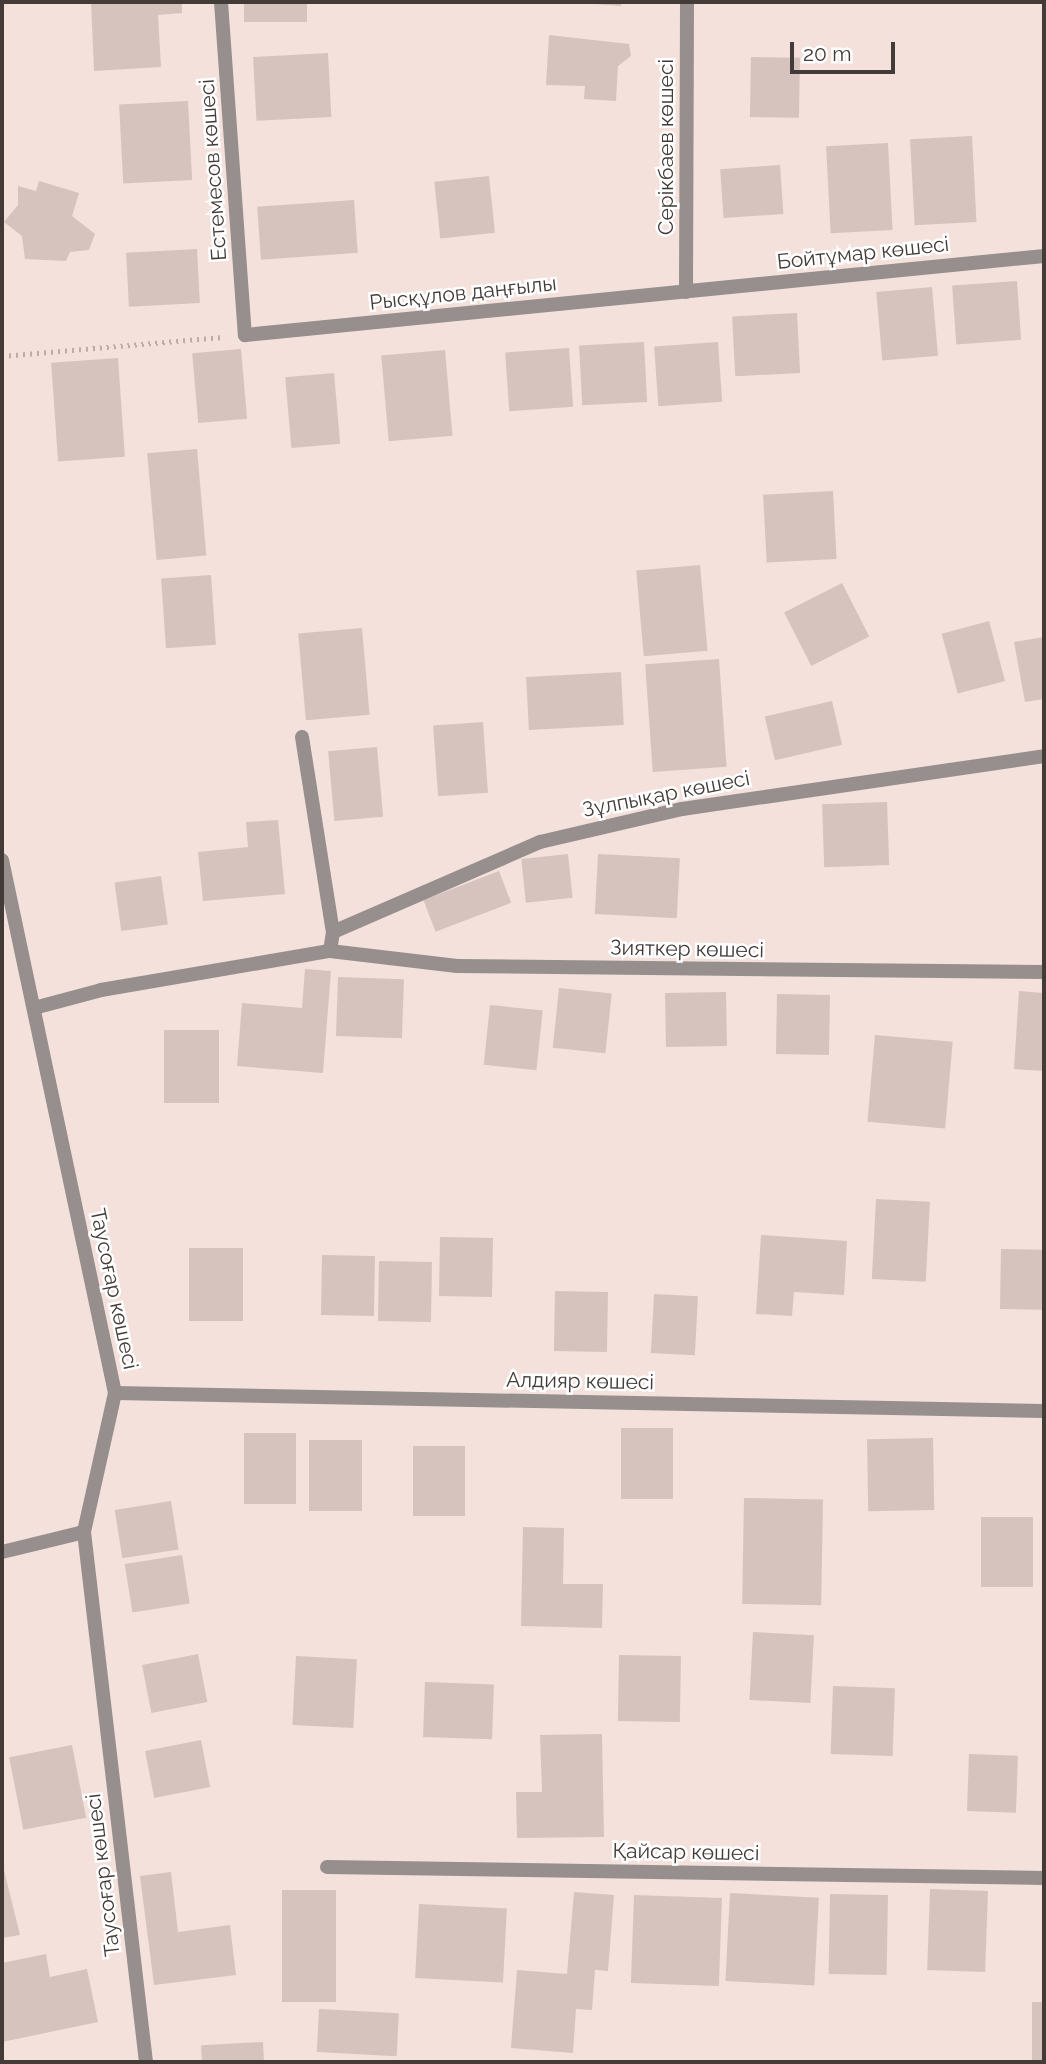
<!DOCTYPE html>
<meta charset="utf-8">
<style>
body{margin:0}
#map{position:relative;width:1046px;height:2064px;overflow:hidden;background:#f4e1db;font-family:Raleway,sans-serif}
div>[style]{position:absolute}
.building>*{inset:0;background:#d6c3be;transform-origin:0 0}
.path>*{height:4.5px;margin-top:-2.25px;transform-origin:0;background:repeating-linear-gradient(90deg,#bcaca7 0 2px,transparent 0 7px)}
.service>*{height:14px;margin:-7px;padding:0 7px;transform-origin:7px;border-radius:7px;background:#978f8d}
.minor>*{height:14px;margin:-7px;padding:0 7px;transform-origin:7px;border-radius:7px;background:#978f8d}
span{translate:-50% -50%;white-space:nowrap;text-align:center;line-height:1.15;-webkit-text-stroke:5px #fff;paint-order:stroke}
.street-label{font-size:21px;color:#423b38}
.frame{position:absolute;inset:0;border:4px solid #423b38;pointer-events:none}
.scale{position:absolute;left:790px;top:42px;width:105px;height:32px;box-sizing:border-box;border:4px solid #423b38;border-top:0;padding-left:9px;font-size:21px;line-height:24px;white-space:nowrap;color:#423b38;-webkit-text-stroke:5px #fff;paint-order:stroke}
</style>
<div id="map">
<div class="building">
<i style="clip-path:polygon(91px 2px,182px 2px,182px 13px,158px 15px,161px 67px,94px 71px)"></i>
<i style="left:244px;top:2px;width:63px;height:20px"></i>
<i style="clip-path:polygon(570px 2px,621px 2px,621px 6px)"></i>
<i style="clip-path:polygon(549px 35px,629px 44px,631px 56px,618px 66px,616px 101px,584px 99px,585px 86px,546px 85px)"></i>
<i style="left:328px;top:53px;width:64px;height:75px;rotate:87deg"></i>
<i style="left:751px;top:57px;width:49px;height:60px;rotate:1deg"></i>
<i style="left:188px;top:101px;width:79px;height:69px;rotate:87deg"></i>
<i style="left:972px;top:136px;width:86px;height:62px;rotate:87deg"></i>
<i style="left:888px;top:143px;width:87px;height:62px;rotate:87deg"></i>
<i style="left:780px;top:165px;width:49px;height:60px;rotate:86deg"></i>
<i style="left:489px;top:176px;width:57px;height:55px;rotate:84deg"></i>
<i style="clip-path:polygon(39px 181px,79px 193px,72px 216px,95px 234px,89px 250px,70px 252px,66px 261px,25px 259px,22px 236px,4px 222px,18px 205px,18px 186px,36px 191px)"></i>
<i style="left:354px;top:200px;width:53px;height:97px;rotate:86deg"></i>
<i style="left:197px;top:249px;width:54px;height:71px;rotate:87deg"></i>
<i style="left:1017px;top:281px;width:59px;height:65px;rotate:86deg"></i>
<i style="left:932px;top:287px;width:69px;height:56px;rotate:85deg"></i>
<i style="left:797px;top:313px;width:60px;height:65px;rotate:87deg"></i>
<i style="left:644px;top:342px;width:60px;height:65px;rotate:87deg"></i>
<i style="left:718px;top:342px;width:60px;height:64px;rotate:86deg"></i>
<i style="left:569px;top:348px;width:59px;height:64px;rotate:86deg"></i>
<i style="left:241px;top:349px;width:70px;height:49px;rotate:85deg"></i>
<i style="left:445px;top:350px;width:86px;height:64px;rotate:85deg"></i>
<i style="left:118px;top:358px;width:99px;height:67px;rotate:86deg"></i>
<i style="left:334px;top:373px;width:71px;height:49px;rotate:85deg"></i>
<i style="left:197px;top:449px;width:107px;height:50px;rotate:85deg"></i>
<i style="left:833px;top:491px;width:68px;height:70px;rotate:87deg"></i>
<i style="left:700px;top:565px;width:86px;height:64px;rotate:85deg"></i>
<i style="left:211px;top:575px;width:70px;height:50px;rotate:86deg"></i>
<i style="left:842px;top:583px;width:60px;height:65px;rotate:63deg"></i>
<i style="left:989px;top:621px;width:62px;height:49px;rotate:75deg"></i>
<i style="left:362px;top:628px;width:87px;height:64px;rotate:85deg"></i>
<i style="clip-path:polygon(1044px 637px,1044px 699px,1025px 702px,1014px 642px)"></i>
<i style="left:719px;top:659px;width:108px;height:74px;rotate:86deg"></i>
<i style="left:621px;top:672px;width:53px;height:95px;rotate:87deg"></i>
<i style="left:832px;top:701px;width:45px;height:69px;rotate:77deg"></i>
<i style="left:483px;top:722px;width:71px;height:50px;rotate:86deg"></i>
<i style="left:377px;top:747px;width:70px;height:49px;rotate:85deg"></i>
<i style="left:887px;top:802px;width:63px;height:65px;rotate:88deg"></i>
<i style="clip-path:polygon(278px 820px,285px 894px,203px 901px,198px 852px,248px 847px,246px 822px)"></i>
<i style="left:568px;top:854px;width:44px;height:47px;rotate:84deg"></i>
<i style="left:598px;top:854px;width:82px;height:60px;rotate:3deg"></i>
<i style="left:499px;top:871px;width:34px;height:81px;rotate:69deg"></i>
<i style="left:161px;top:876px;width:49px;height:47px;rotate:82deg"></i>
<i style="clip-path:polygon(305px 969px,331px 971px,323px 1073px,237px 1066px,242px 1003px,302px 1008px)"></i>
<i style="left:338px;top:977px;width:66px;height:59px;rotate:2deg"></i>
<i style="left:559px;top:988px;width:53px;height:60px;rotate:6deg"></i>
<i style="clip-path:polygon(1019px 991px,1044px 993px,1044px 1071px,1014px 1069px)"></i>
<i style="left:726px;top:992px;width:54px;height:61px;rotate:89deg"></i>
<i style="left:777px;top:994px;width:53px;height:60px;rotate:1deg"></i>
<i style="left:490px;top:1005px;width:53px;height:60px;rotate:6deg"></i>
<i style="left:164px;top:1030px;width:55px;height:73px"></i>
<i style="left:875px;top:1035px;width:78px;height:87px;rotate:5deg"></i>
<i style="left:876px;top:1199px;width:54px;height:80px;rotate:3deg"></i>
<i style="clip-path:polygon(761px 1235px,847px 1241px,844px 1295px,794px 1292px,792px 1316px,756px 1314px)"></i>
<i style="left:440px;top:1237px;width:53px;height:59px;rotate:1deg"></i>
<i style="left:189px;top:1248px;width:54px;height:73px"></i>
<i style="left:1001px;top:1249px;width:43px;height:60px;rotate:1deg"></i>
<i style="left:322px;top:1255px;width:53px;height:60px;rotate:1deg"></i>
<i style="left:379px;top:1261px;width:53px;height:60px;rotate:1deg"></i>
<i style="left:555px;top:1291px;width:53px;height:60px;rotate:1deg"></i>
<i style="left:654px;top:1294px;width:44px;height:59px;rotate:3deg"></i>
<i style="left:673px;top:1428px;width:71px;height:52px;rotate:90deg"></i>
<i style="left:296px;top:1433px;width:71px;height:52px;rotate:90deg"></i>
<i style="left:933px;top:1438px;width:72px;height:66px;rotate:89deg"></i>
<i style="left:362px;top:1440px;width:71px;height:53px;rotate:90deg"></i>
<i style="left:413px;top:1446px;width:52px;height:70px"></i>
<i style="left:744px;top:1498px;width:79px;height:106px;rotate:1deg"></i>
<i style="left:171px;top:1501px;width:49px;height:57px;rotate:81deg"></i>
<i style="left:981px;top:1517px;width:52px;height:70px"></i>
<i style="clip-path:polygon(523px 1527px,564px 1528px,563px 1584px,603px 1584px,602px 1628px,521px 1626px)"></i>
<i style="left:182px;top:1555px;width:49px;height:58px;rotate:81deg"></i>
<i style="left:753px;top:1632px;width:61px;height:68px;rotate:3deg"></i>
<i style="left:198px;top:1654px;width:49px;height:57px;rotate:79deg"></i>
<i style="left:619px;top:1655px;width:62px;height:66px;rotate:1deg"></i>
<i style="left:296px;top:1656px;width:61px;height:69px;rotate:3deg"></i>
<i style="left:425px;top:1682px;width:69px;height:55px;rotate:2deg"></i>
<i style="left:833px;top:1686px;width:62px;height:68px;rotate:2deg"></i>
<i style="clip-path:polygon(602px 1734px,604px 1837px,517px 1838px,516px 1792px,542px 1792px,540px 1735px)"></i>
<i style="left:201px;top:1740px;width:48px;height:57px;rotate:79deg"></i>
<i style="left:72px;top:1745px;width:74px;height:64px;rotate:79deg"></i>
<i style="left:969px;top:1754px;width:49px;height:57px;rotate:2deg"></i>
<i style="clip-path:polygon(2px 1862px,20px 1935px,2px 1938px)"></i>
<i style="clip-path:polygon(171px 1872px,178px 1932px,230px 1925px,236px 1975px,154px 1985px,140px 1876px)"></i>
<i style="left:930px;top:1889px;width:58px;height:81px;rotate:2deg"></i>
<i style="left:282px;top:1890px;width:54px;height:112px"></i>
<i style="clip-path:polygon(574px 1892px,614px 1895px,608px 1971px,595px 1970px,592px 2010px,576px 2009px,573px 2053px,511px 2048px,517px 1970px,567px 1974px)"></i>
<i style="left:730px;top:1893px;width:89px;height:88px;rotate:3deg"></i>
<i style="left:830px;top:1894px;width:58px;height:80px;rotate:1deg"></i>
<i style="left:634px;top:1895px;width:88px;height:88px;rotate:2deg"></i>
<i style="left:419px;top:1904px;width:88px;height:74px;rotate:3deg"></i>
<i style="clip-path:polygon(46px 1954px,50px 1977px,87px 1969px,98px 2022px,2px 2042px,2px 1963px)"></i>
<i style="left:1032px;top:2002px;width:12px;height:59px"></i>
<i style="left:319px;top:2009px;width:80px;height:43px;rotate:3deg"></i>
<i style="left:263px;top:2042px;width:20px;height:62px;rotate:87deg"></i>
</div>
<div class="path">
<i style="left:2px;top:356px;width:222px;rotate:-4.9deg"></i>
</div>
<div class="service">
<i style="left:302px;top:737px;width:197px;rotate:81deg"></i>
</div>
<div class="minor">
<i style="left:221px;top:2px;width:334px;rotate:85.9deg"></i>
<i style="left:245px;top:335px;width:803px;rotate:-5.65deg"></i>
<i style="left:686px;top:292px;width:290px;rotate:-89.8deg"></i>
<i style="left:2px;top:860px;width:545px;rotate:78.03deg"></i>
<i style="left:115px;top:1393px;width:142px;rotate:102.6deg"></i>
<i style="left:84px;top:1532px;width:534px;rotate:83.33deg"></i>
<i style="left:330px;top:951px;width:19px;rotate:-81deg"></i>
<i style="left:333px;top:932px;width:226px;rotate:-23.5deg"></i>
<i style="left:540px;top:842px;width:146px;rotate:-13.1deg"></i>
<i style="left:682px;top:809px;width:366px;rotate:-8.3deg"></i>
<i style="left:34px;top:1008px;width:69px;rotate:-15deg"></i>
<i style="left:101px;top:990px;width:232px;rotate:-9.7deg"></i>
<i style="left:330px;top:951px;width:128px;rotate:6.7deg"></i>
<i style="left:457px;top:966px;width:587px;rotate:0.59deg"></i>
<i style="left:115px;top:1393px;width:929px;rotate:1.11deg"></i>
<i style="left:2px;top:1552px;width:84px;rotate:-13.7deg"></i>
<i style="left:327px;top:1867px;width:717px;rotate:0.88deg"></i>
</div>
<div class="street-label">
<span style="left:666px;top:147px;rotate:-90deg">Серікбаев көшесі</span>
<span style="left:213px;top:170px;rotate:-94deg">Естемесов көшесі</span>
<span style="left:863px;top:253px;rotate:-6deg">Бойтұмар көшесі</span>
<span style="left:463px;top:293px;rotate:-6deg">Рысқұлов даңғылы</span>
<span style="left:666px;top:794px;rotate:-11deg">Зұлпықар көшесі</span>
<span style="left:687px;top:949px;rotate:1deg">Зияткер көшесі</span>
<span style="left:114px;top:1289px;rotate:78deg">Тауcоғар көшесі</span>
<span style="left:580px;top:1381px;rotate:1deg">Алдияр көшесі</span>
<span style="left:686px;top:1852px;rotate:1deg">Қайсар көшесі</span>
<span style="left:103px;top:1875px;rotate:-97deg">Тауcоғар көшесі</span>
</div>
<div class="frame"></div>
<div class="scale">20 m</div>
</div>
